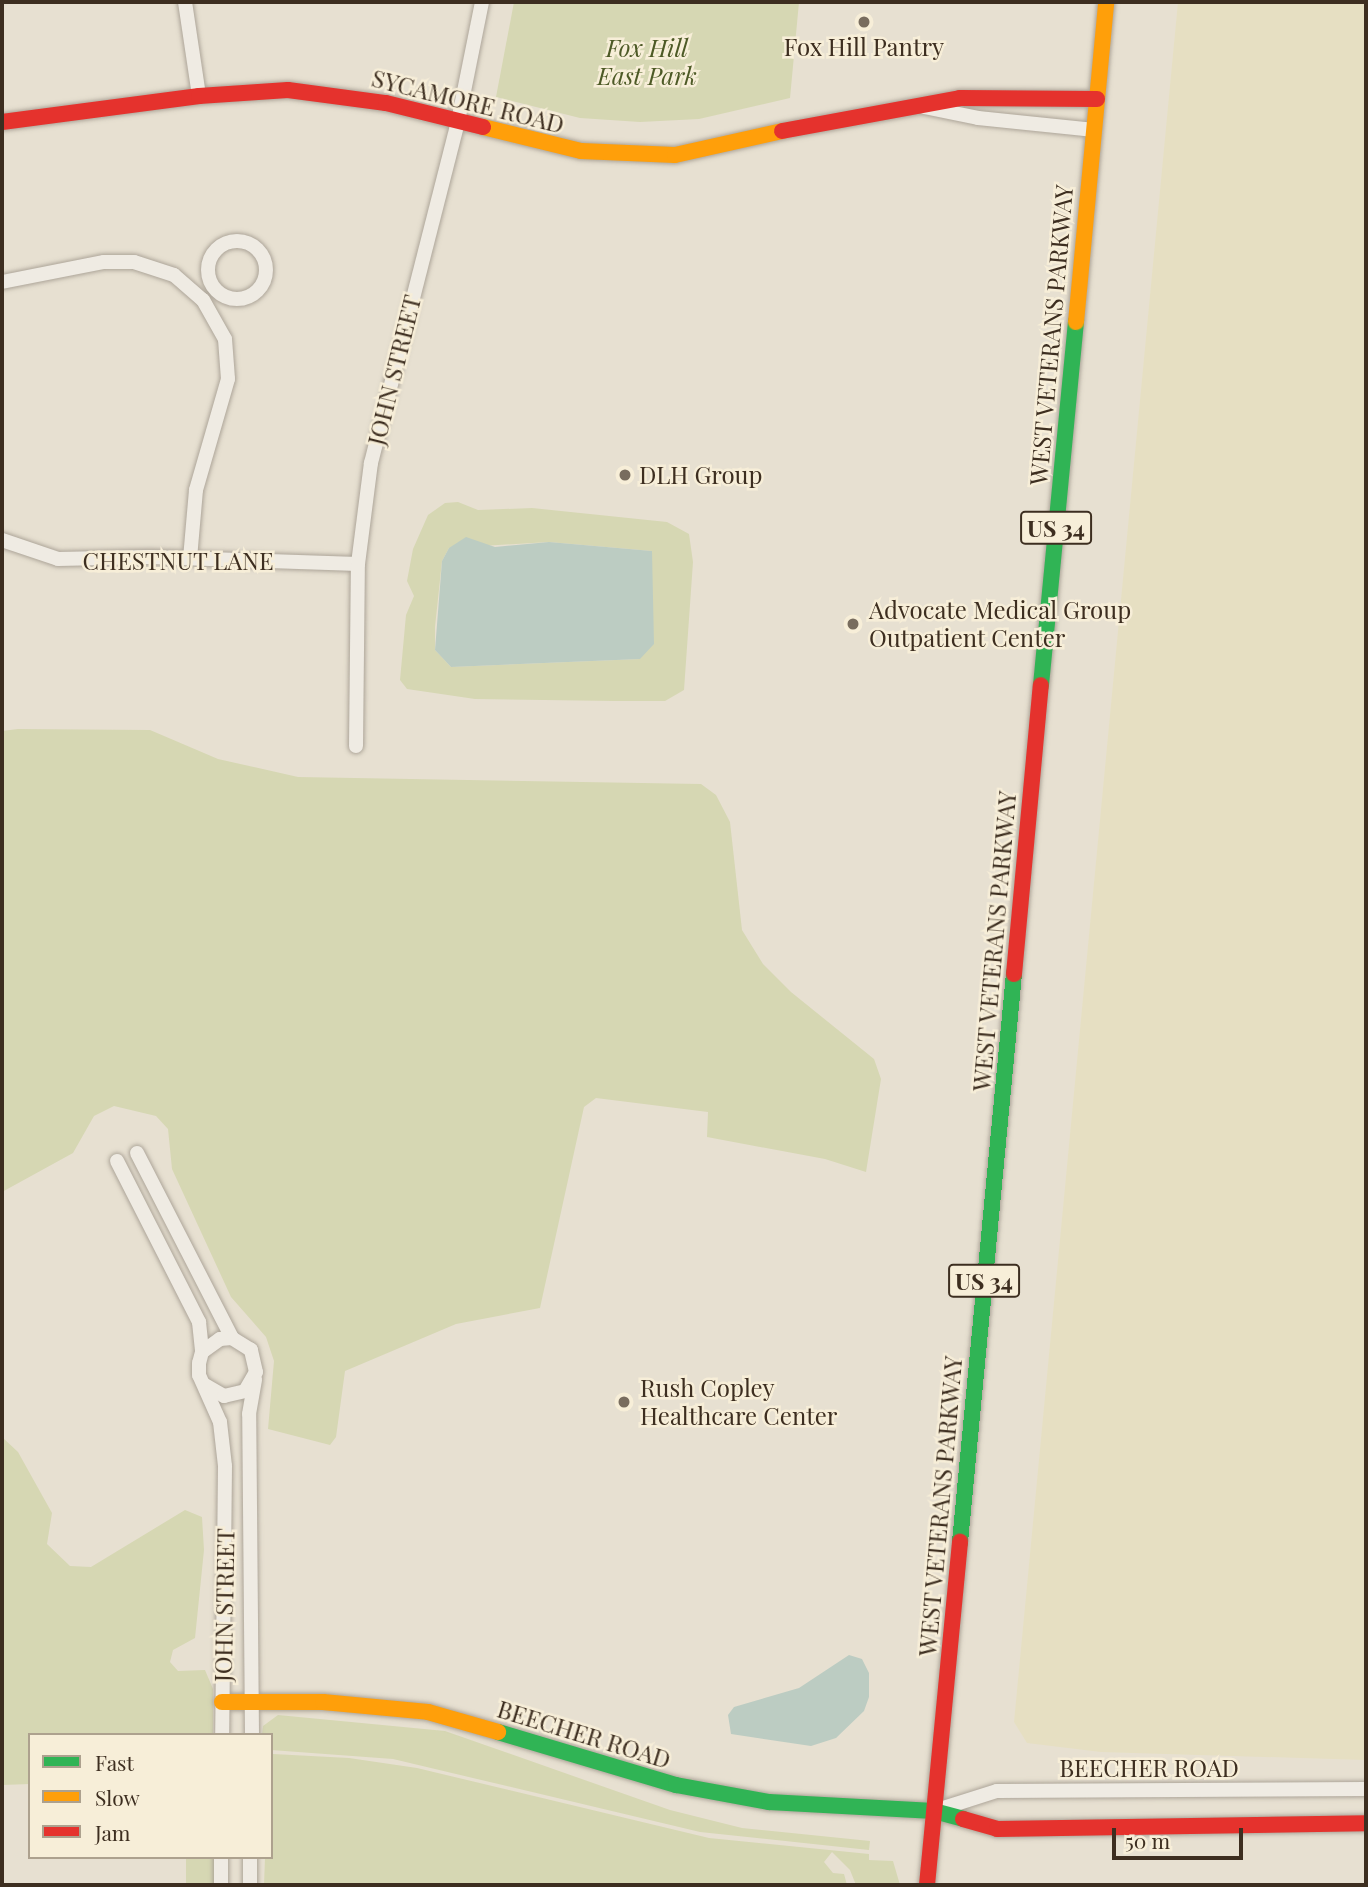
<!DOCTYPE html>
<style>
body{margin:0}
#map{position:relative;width:1368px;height:1887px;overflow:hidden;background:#e7e0d1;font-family:"Playfair Display",serif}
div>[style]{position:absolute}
.farmland>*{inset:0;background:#e6dfc2}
.green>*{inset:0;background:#d6d7b3;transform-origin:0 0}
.water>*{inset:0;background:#bcccc2}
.roads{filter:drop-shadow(0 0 2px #ada599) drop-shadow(0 0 2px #ada599)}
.street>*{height:14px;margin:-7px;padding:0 7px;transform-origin:7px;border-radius:7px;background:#efebe3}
.street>.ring{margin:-7px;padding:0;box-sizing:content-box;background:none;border:14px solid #efebe3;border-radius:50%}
.fast>*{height:16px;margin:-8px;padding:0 8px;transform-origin:8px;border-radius:8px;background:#30b455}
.slow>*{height:16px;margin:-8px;padding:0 8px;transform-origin:8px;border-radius:8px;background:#ff9f0a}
.jam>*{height:16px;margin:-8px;padding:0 8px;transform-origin:8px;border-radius:8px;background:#e5322d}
.dots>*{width:19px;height:19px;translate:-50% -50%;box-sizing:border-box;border:4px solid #f7eed8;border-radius:50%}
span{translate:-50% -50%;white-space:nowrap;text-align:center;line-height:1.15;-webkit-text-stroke:5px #f7eed8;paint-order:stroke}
.shield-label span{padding:2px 5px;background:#f7eed8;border:2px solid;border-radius:5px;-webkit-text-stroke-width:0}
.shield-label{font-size:23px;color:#3d2e20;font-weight:700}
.poi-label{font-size:24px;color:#3d2e20}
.left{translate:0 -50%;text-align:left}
.park-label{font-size:24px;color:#4d5a26;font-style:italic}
.street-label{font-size:24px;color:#3d2e20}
.frame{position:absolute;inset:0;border:4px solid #3d2e20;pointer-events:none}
.legend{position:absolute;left:28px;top:1733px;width:245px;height:126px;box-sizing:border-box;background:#f7eed8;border:2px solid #ada18e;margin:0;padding:9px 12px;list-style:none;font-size:21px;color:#3d2e20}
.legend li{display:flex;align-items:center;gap:14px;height:35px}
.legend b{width:35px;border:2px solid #ada18e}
.scale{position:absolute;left:1112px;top:1828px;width:131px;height:32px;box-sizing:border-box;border:4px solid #3d2e20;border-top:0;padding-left:9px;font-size:21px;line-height:24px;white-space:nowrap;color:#3d2e20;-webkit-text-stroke:5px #f7eed8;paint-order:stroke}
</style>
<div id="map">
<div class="farmland">
<i style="clip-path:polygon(1178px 2px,1366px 2px,1366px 1760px,1101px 1752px,1027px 1743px,1014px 1722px)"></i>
</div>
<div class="green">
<i style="clip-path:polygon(514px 2px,799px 2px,790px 98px,699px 119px,640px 122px,580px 118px,496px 97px)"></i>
<i style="clip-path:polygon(evenodd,458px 502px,478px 510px,532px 508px,667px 522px,689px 534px,693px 562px,684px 690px,665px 701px,614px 701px,475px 699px,407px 689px,400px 680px,406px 615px,414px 596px,407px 581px,413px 549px,428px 515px,445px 503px,458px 502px,549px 542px,652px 551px,640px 659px,451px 667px,435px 650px,435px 627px,442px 561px,449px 548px,549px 542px)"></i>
<i style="clip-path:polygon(18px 729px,150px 730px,218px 759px,298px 777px,701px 784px,716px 795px,730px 822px,742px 930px,763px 964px,791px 992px,874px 1059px,881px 1079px,866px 1172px,825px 1159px,707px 1137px,708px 1112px,596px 1098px,584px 1107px,540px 1308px,456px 1324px,345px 1371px,336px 1437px,330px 1445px,268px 1429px,274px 1361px,266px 1337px,231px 1297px,172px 1169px,168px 1129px,156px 1116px,114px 1106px,94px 1116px,73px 1153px,2px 1192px,2px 731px)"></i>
<i style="clip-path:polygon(2px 1437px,18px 1452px,52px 1513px,47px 1544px,70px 1566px,91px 1567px,185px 1510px,202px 1517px,204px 1550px,195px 1638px,173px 1650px,170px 1662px,178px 1671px,205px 1670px,213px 1689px,213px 1735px,30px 1735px,30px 1784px,2px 1785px)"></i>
<i style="clip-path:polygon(278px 1715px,445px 1731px,670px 1810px,742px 1828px,870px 1841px,869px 1850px,700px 1832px,393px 1759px,271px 1750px,271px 1735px,262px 1735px,263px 1726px)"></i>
<i style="clip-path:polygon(273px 1754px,349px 1758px,417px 1768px,709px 1838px,869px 1854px,869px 1860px,893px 1861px,900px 1885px,856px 1885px,850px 1870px,832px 1852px,824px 1862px,833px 1873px,844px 1874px,847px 1885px,264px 1885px,265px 1857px,271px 1857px)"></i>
<i style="left:186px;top:1857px;width:29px;height:28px"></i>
</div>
<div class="water">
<i style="clip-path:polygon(466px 537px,495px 547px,549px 542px,652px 551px,654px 644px,640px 659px,451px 667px,435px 650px,442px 561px,449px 548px)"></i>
<i style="clip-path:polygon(849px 1655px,862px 1659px,869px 1673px,869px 1697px,864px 1711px,836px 1738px,811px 1746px,731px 1734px,728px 1715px,734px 1707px,799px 1688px)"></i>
</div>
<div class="roads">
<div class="street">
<i style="left:185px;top:2px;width:95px;rotate:81.5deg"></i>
<i style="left:924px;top:107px;width:55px;rotate:11.5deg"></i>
<i style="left:978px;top:118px;width:117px;rotate:5.9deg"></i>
<i class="ring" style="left:208px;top:241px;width:44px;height:44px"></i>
<i style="left:2px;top:282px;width:104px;rotate:-11.1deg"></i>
<i style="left:104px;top:262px;width:30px"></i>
<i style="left:134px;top:262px;width:42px;rotate:18deg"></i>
<i style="left:174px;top:275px;width:38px;rotate:41deg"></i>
<i style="left:203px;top:300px;width:45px;rotate:60.6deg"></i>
<i style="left:225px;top:339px;width:40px;rotate:85.7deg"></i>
<i style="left:228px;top:379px;width:116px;rotate:106.1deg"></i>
<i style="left:196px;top:490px;width:68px;rotate:95deg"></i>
<i style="left:2px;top:540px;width:59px;rotate:18.7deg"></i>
<i style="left:58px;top:559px;width:92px;rotate:-1.2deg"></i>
<i style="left:150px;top:557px;width:208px;rotate:1.9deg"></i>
<i style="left:356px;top:746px;width:182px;rotate:-89.4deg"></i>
<i style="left:358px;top:564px;width:102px;rotate:-82.7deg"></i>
<i style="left:371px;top:463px;width:353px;rotate:-75.7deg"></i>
<i style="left:458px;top:121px;width:121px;rotate:-78.6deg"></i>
<i style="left:137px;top:1153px;width:208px;rotate:62.8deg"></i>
<i style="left:117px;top:1161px;width:181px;rotate:63deg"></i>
<i style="left:199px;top:1322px;width:30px;rotate:84deg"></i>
<i style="left:205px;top:1385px;width:22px;rotate:30deg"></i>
<i style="left:224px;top:1396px;width:22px;rotate:-13deg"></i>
<i style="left:245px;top:1391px;width:22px;rotate:-60deg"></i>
<i style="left:256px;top:1372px;width:23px;rotate:-103deg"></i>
<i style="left:251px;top:1350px;width:22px;rotate:-148deg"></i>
<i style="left:232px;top:1338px;width:12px;rotate:175deg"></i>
<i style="left:220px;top:1339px;width:22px;rotate:144deg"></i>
<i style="left:202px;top:1352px;width:11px;rotate:105deg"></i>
<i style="left:199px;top:1363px;width:12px;rotate:90deg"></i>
<i style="left:199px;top:1375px;width:51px;rotate:65.9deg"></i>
<i style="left:220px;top:1422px;width:44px;rotate:83.5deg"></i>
<i style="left:225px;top:1466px;width:269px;rotate:90.6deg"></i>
<i style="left:252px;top:1735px;width:321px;rotate:-90.5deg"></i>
<i style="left:249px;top:1414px;width:35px;rotate:-80deg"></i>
<i style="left:937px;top:1810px;width:63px;rotate:-17.6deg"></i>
<i style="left:997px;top:1791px;width:369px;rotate:-0.3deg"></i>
<i style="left:221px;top:1885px;width:28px;rotate:-90deg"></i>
<i style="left:250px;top:1885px;width:28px;rotate:-90deg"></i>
</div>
<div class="fast">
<i style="left:1041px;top:685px;width:365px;rotate:-84.5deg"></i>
<i style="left:960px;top:1542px;width:571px;rotate:-84.57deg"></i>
<i style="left:498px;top:1732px;width:186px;rotate:16.6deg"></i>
<i style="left:676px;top:1785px;width:95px;rotate:10.4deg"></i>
<i style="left:769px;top:1802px;width:165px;rotate:3.1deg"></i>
<i style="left:934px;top:1811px;width:30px;rotate:15deg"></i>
</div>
<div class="slow">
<i style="left:483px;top:127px;width:101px;rotate:13.8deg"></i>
<i style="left:581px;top:151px;width:94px;rotate:2.4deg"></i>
<i style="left:675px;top:155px;width:110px;rotate:-12.6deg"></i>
<i style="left:1076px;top:322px;width:321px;rotate:-84.6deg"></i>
<i style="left:222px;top:1702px;width:101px"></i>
<i style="left:323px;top:1702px;width:105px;rotate:5.4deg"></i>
<i style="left:428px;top:1712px;width:73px;rotate:15.9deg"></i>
</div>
<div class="jam">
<i style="left:2px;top:122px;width:199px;rotate:-7.5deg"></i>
<i style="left:199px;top:96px;width:89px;rotate:-3.9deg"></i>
<i style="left:288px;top:90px;width:99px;rotate:7.6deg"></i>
<i style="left:386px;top:103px;width:100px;rotate:13.9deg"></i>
<i style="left:782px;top:131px;width:181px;rotate:-10.5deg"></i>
<i style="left:960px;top:98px;width:137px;rotate:0.4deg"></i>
<i style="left:1014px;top:974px;width:290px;rotate:-84.7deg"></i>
<i style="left:963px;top:1819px;width:35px;rotate:16deg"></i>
<i style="left:997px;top:1829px;width:369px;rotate:-0.9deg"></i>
<i style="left:927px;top:1885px;width:345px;rotate:-84.5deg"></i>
</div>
</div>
<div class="dots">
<i style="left:864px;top:22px;background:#786c5e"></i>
<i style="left:625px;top:475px;background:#786c5e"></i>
<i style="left:853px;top:624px;background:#786c5e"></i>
<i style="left:624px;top:1402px;background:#786c5e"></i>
</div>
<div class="shield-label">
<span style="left:1056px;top:528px">US 34</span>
<span style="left:984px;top:1281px">US 34</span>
</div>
<div class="poi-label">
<span style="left:864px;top:47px">Fox Hill Pantry</span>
<span class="left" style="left:639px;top:475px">DLH Group</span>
<span class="left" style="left:869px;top:624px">Advocate Medical Group<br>Outpatient Center</span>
<span class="left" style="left:640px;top:1402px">Rush Copley<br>Healthcare Center</span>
</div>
<div class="park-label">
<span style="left:647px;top:62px">Fox Hill<br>East Park</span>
</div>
<div class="street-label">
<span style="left:468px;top:101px;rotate:14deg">SYCAMORE ROAD</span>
<span style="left:1051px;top:335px;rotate:-85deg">WEST VETERANS PARKWAY</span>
<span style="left:394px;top:370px;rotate:-76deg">JOHN STREET</span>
<span style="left:178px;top:561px">CHESTNUT LANE</span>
<span style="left:994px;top:941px;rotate:-85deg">WEST VETERANS PARKWAY</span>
<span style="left:940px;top:1506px;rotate:-85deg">WEST VETERANS PARKWAY</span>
<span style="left:224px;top:1605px;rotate:-89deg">JOHN STREET</span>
<span style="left:584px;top:1734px;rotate:17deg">BEECHER ROAD</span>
<span style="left:1149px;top:1768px">BEECHER ROAD</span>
</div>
<div class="frame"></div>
<ul class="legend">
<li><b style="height:9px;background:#30b455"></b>Fast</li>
<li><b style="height:9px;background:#ff9f0a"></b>Slow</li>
<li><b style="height:9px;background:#e5322d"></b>Jam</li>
</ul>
<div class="scale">50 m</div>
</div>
